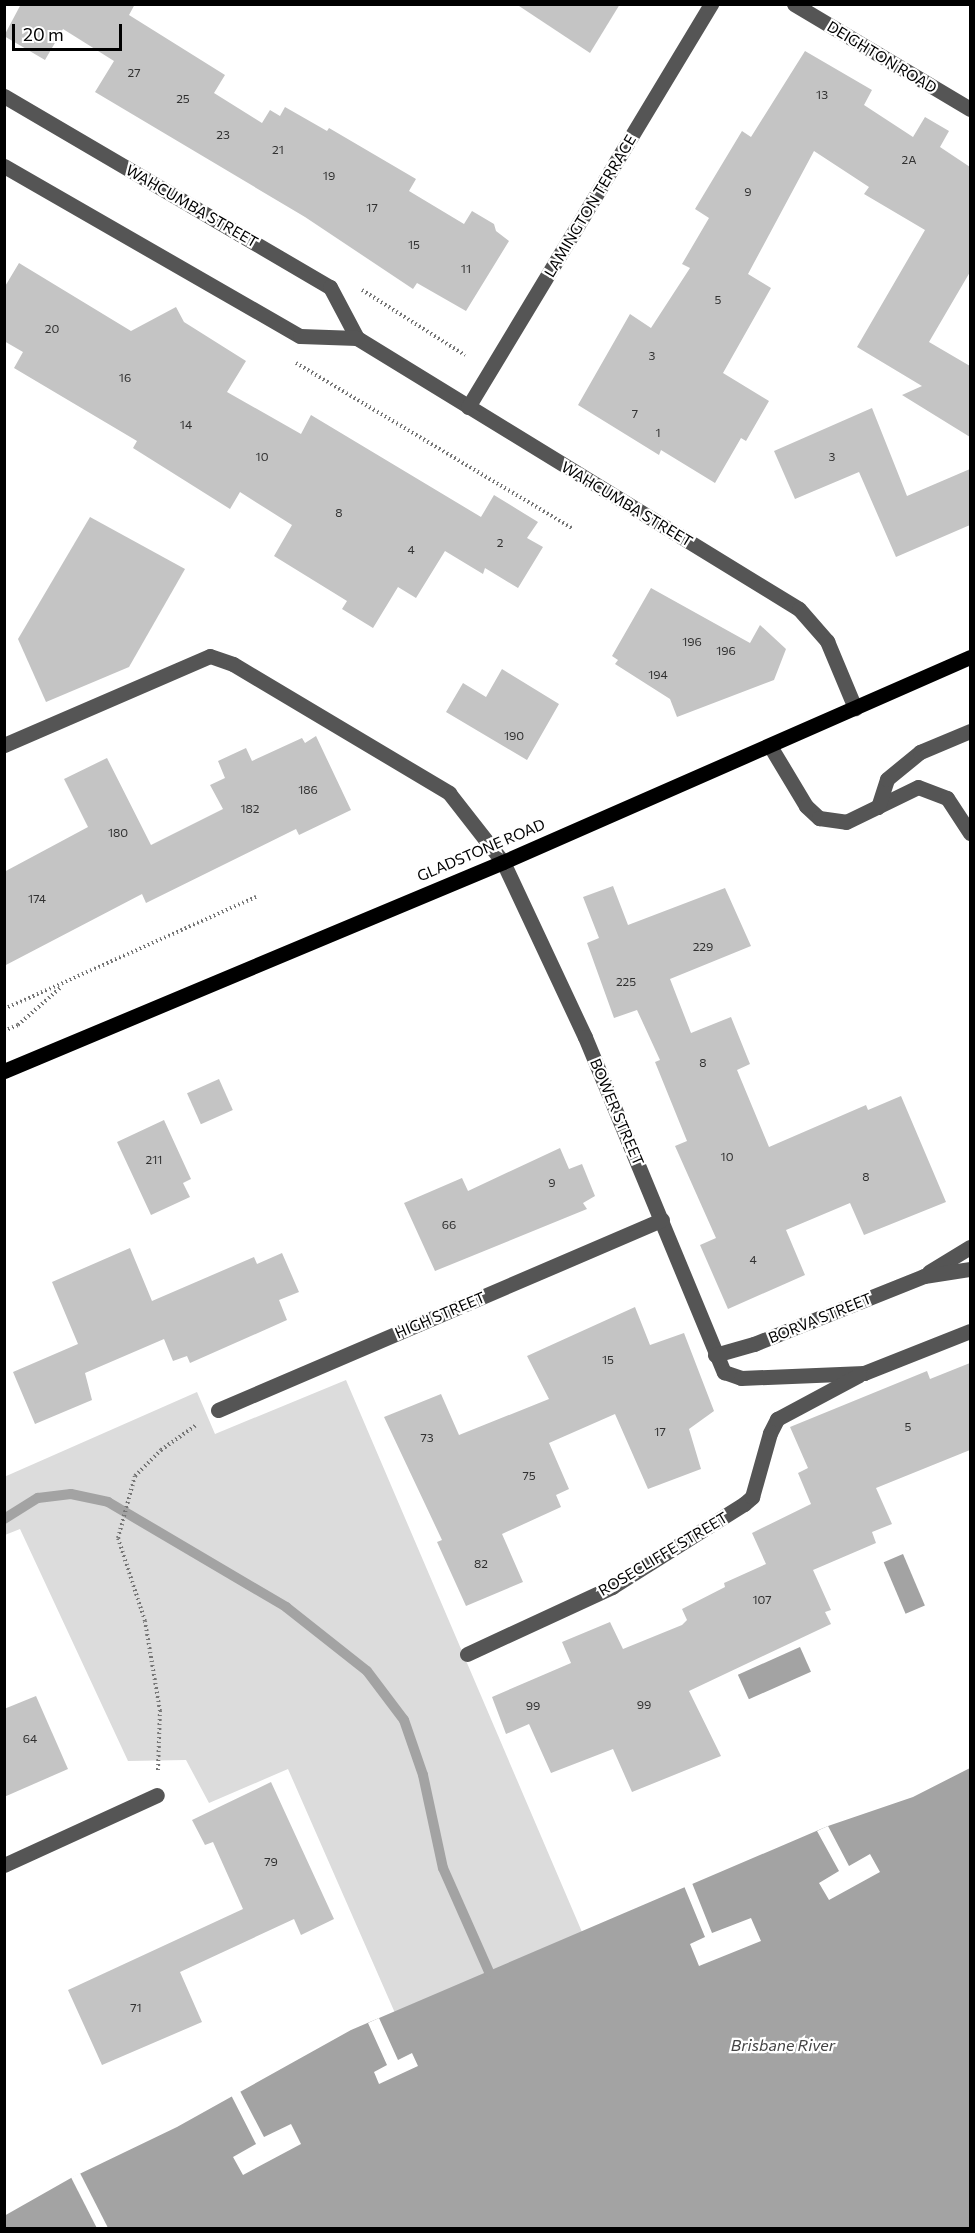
<!DOCTYPE html>
<style>
body{margin:0}
#map{position:relative;width:975px;height:2233px;overflow:hidden;background:#fff;font-family:Commissioner,sans-serif}
div>[style]{position:absolute}
.green>*{inset:0;background:#dcdcdc}
.water>*{inset:0;background:#a3a3a3;transform-origin:0 0}
.pier>*{inset:0;background:#fff;transform-origin:0 0}
.stream>*{height:10px;margin:-5px;padding:0 5px;transform-origin:5px;border-radius:5px;background:#a3a3a3}
.building>*{inset:0;background:#c4c4c4;transform-origin:0 0}
.path>*{height:4px;margin-top:-2px;transform-origin:0;background:repeating-linear-gradient(90deg,#777 0 1.5px,transparent 0 4.5px)}
.minor>*{height:15px;margin:-7.5px;padding:0 7.5px;transform-origin:7.5px;border-radius:7.5px;background:#555}
.major>*{height:15px;margin:-7.5px;padding:0 7.5px;transform-origin:7.5px;border-radius:7.5px;background:#000}
span{translate:-50% -50%;white-space:nowrap;text-align:center;line-height:1.15;-webkit-text-stroke:4.5px #fff;paint-order:stroke}
.number-label{font-size:12px;color:#313131}
.number-label span{-webkit-text-stroke-width:0}
.street-label{font-size:15px;color:#000}
.water-label{font-size:16px;color:#444;font-style:italic}
.frame{position:absolute;inset:0;border:6px solid #000;pointer-events:none}
.scale{position:absolute;left:12px;top:24px;width:110px;height:27px;box-sizing:border-box;border:3px solid #000;border-top:0;padding-left:8px;font-size:18px;line-height:21px;white-space:nowrap;color:#000;-webkit-text-stroke:4px #fff;paint-order:stroke}
</style>
<div id="map">
<div class="green">
<i style="clip-path:polygon(346px 1380px,582px 1932px,395px 2013px,288px 1769px,209px 1803px,186px 1760px,128px 1761px,20px 1529px,5px 1535px,4px 1477px,197px 1392px,215px 1434px)"></i>
</div>
<div class="water">
<i style="left:903px;top:1554px;width:56px;height:21px;rotate:67deg"></i>
<i style="left:800px;top:1647px;width:27px;height:68px;rotate:66deg"></i>
<i style="clip-path:polygon(970px 1768px,970px 2228px,5px 2228px,4px 2216px,71px 2178px,177px 2127px,351px 2030px,828px 1826px,913px 1797px)"></i>
</div>
<div class="pier">
<i style="clip-path:polygon(828px 1826px,849px 1866px,870px 1854px,880px 1872px,829px 1900px,819px 1883px,839px 1871px,817px 1831px)"></i>
<i style="clip-path:polygon(692px 1883px,712px 1933px,751px 1918px,761px 1941px,699px 1966px,690px 1944px,705px 1937px,684px 1886px)"></i>
<i style="clip-path:polygon(379px 2018px,398px 2060px,412px 2053px,418px 2066px,379px 2084px,374px 2072px,387px 2065px,368px 2023px)"></i>
<i style="clip-path:polygon(240px 2091px,264px 2137px,291px 2124px,301px 2144px,243px 2175px,233px 2157px,256px 2144px,231px 2095px)"></i>
<i style="left:80px;top:2173px;width:62px;height:10px;rotate:63deg"></i>
</div>
<div class="stream">
<i style="left:4px;top:1519px;width:40px;rotate:-32deg"></i>
<i style="left:38px;top:1498px;width:33px;rotate:-7deg"></i>
<i style="left:71px;top:1494px;width:38px;rotate:12deg"></i>
<i style="left:108px;top:1502px;width:207px;rotate:30.5deg"></i>
<i style="left:286px;top:1607px;width:103px;rotate:38.3deg"></i>
<i style="left:367px;top:1671px;width:61px;rotate:52.9deg"></i>
<i style="left:404px;top:1720px;width:58px;rotate:70.9deg"></i>
<i style="left:423px;top:1775px;width:95px;rotate:77.9deg"></i>
<i style="left:443px;top:1868px;width:114px;rotate:66.1deg"></i>
</div>
<div class="building">
<i style="clip-path:polygon(21px 4px,135px 4px,129px 15px,225px 75px,214px 93px,262px 123px,270px 110px,280px 116px,285px 107px,327px 131px,329px 128px,416px 179px,409px 191px,464px 224px,472px 211px,494px 224px,496px 231px,509px 241px,466px 311px,417px 283px,413px 289px,305px 217px,95px 92px,114px 61px,63px 29px,45px 60px,4px 36px)"></i>
<i style="clip-path:polygon(516px 4px,620px 4px,590px 53px)"></i>
<i style="clip-path:polygon(805px 51px,872px 90px,864px 105px,913px 137px,925px 117px,949px 131px,940px 147px,970px 167px,970px 272px,929px 342px,970px 366px,970px 437px,902px 395px,922px 386px,857px 347px,925px 230px,864px 194px,869px 187px,814px 151px,748px 274px,771px 288px,723px 373px,769px 401px,746px 441px,741px 438px,715px 483px,661px 450px,659px 455px,578px 405px,630px 314px,651px 328px,690px 268px,682px 264px,709px 218px,695px 209px,742px 131px,751px 137px)"></i>
<i style="clip-path:polygon(19px 263px,131px 331px,176px 307px,184px 322px,246px 361px,227px 392px,301px 434px,311px 415px,481px 517px,494px 495px,538px 522px,527px 538px,543px 547px,518px 588px,485px 568px,483px 574px,445px 551px,416px 598px,398px 587px,373px 628px,342px 609px,347px 601px,274px 556px,292px 525px,240px 492px,230px 509px,133px 448px,137px 441px,14px 368px,23px 352px,4px 341px,4px 288px)"></i>
<i style="clip-path:polygon(872px 408px,907px 496px,970px 469px,970px 525px,896px 557px,859px 472px,795px 499px,774px 451px)"></i>
<i style="clip-path:polygon(90px 517px,185px 569px,129px 667px,46px 702px,18px 639px)"></i>
<i style="clip-path:polygon(651px 588px,750px 643px,760px 625px,786px 649px,774px 680px,677px 717px,670px 699px,615px 664px,618px 660px,612px 656px)"></i>
<i style="clip-path:polygon(502px 669px,559px 704px,527px 760px,446px 712px,463px 683px,486px 697px)"></i>
<i style="clip-path:polygon(316px 736px,351px 810px,299px 835px,296px 829px,146px 903px,142px 894px,4px 966px,4px 872px,88px 827px,64px 779px,107px 758px,151px 845px,223px 809px,210px 785px,225px 778px,218px 761px,246px 748px,252px 761px,302px 738px,305px 743px)"></i>
<i style="clip-path:polygon(613px 886px,628px 925px,725px 888px,751px 946px,670px 979px,691px 1033px,731px 1017px,750px 1064px,737px 1070px,769px 1147px,866px 1105px,868px 1110px,901px 1096px,946px 1202px,864px 1235px,850px 1203px,786px 1230px,805px 1275px,728px 1309px,700px 1245px,716px 1238px,675px 1146px,687px 1141px,655px 1062px,660px 1060px,637px 1010px,614px 1018px,587px 943px,599px 938px,583px 897px)"></i>
<i style="left:219px;top:1079px;width:34px;height:35px;rotate:66deg"></i>
<i style="clip-path:polygon(164px 1120px,191px 1179px,183px 1183px,190px 1197px,151px 1215px,117px 1142px)"></i>
<i style="clip-path:polygon(560px 1148px,569px 1169px,582px 1164px,595px 1196px,583px 1203px,587px 1209px,435px 1271px,404px 1203px,462px 1178px,468px 1191px)"></i>
<i style="clip-path:polygon(130px 1248px,152px 1301px,254px 1257px,257px 1264px,282px 1253px,299px 1292px,279px 1300px,287px 1320px,190px 1363px,187px 1356px,173px 1361px,164px 1339px,85px 1373px,92px 1400px,35px 1424px,13px 1372px,78px 1344px,52px 1282px)"></i>
<i style="clip-path:polygon(635px 1307px,650px 1345px,684px 1333px,714px 1411px,689px 1429px,701px 1469px,648px 1489px,615px 1414px,549px 1443px,569px 1489px,556px 1495px,561px 1507px,502px 1534px,523px 1582px,466px 1606px,437px 1542px,442px 1540px,384px 1417px,441px 1394px,459px 1435px,549px 1399px,527px 1356px)"></i>
<i style="clip-path:polygon(970px 1363px,970px 1450px,876px 1488px,892px 1524px,872px 1532px,876px 1543px,813px 1570px,831px 1610px,825px 1612px,831px 1624px,689px 1691px,721px 1756px,632px 1792px,613px 1749px,551px 1773px,529px 1724px,506px 1734px,492px 1697px,571px 1663px,562px 1642px,610px 1622px,623px 1649px,682px 1625px,687px 1620px,682px 1609px,725px 1587px,724px 1583px,766px 1564px,752px 1533px,811px 1504px,798px 1473px,808px 1468px,790px 1427px,927px 1371px,930px 1379px)"></i>
<i style="clip-path:polygon(36px 1696px,68px 1769px,4px 1797px,4px 1709px)"></i>
<i style="clip-path:polygon(271px 1782px,334px 1919px,301px 1935px,294px 1919px,180px 1972px,202px 2022px,102px 2065px,68px 1990px,243px 1909px,213px 1842px,205px 1845px,192px 1820px)"></i>
</div>
<div class="path">
<i style="left:362px;top:290px;width:122px;rotate:32.3deg"></i>
<i style="left:296px;top:363px;width:323px;rotate:30.9deg"></i>
<i style="left:4px;top:1009px;width:276px;rotate:-24deg"></i>
<i style="left:4px;top:1031px;width:15px;rotate:-23deg"></i>
<i style="left:18px;top:1025px;width:56px;rotate:-41.4deg"></i>
<i style="left:158px;top:1770px;width:59px;rotate:-88.1deg"></i>
<i style="left:160px;top:1711px;width:91px;rotate:-99.5deg"></i>
<i style="left:145px;top:1621px;width:87px;rotate:-108deg"></i>
<i style="left:118px;top:1538px;width:64px;rotate:-74.7deg"></i>
<i style="left:135px;top:1476px;width:37px;rotate:-45deg"></i>
<i style="left:161px;top:1450px;width:43px;rotate:-35.5deg"></i>
</div>
<div class="minor">
<i style="left:794px;top:4px;width:205px;rotate:30.8deg"></i>
<i style="left:4px;top:96px;width:378px;rotate:30.4deg"></i>
<i style="left:330px;top:287px;width:58px;rotate:62.1deg"></i>
<i style="left:357px;top:338px;width:518px;rotate:31.51deg"></i>
<i style="left:799px;top:609px;width:43px;rotate:48.8deg"></i>
<i style="left:827px;top:641px;width:73px;rotate:67.3deg"></i>
<i style="left:4px;top:166px;width:341px;rotate:29.9deg"></i>
<i style="left:300px;top:336px;width:57px;rotate:2deg"></i>
<i style="left:468px;top:407px;width:471px;rotate:-58.9deg"></i>
<i style="left:4px;top:745px;width:224px;rotate:-23.4deg"></i>
<i style="left:210px;top:656px;width:24px;rotate:19deg"></i>
<i style="left:233px;top:664px;width:252px;rotate:30.8deg"></i>
<i style="left:449px;top:793px;width:88px;rotate:52deg"></i>
<i style="left:503px;top:862px;width:193px;rotate:64.9deg"></i>
<i style="left:585px;top:1037px;width:363px;rotate:67.5deg"></i>
<i style="left:724px;top:1372px;width:18px;rotate:19deg"></i>
<i style="left:741px;top:1378px;width:123px;rotate:-2.3deg"></i>
<i style="left:864px;top:1373px;width:114px;rotate:-21.6deg"></i>
<i style="left:770px;top:746px;width:70px;rotate:59deg"></i>
<i style="left:806px;top:806px;width:18px;rotate:43deg"></i>
<i style="left:819px;top:818px;width:27px;rotate:8deg"></i>
<i style="left:846px;top:822px;width:80px;rotate:-25.9deg"></i>
<i style="left:918px;top:787px;width:31px;rotate:21deg"></i>
<i style="left:947px;top:798px;width:42px;rotate:56.7deg"></i>
<i style="left:878px;top:807px;width:29px;rotate:-72deg"></i>
<i style="left:887px;top:779px;width:43px;rotate:-39.3deg"></i>
<i style="left:920px;top:752px;width:54px;rotate:-22.8deg"></i>
<i style="left:929px;top:1272px;width:48px;rotate:-31.4deg"></i>
<i style="left:715px;top:1355px;width:41px;rotate:-15.8deg"></i>
<i style="left:754px;top:1344px;width:183px;rotate:-21.8deg"></i>
<i style="left:924px;top:1276px;width:47px;rotate:-8.7deg"></i>
<i style="left:218px;top:1410px;width:483px;rotate:-23.2deg"></i>
<i style="left:467px;top:1654px;width:160px;rotate:-24.8deg"></i>
<i style="left:612px;top:1587px;width:156px;rotate:-32.2deg"></i>
<i style="left:744px;top:1504px;width:11px;rotate:-41deg"></i>
<i style="left:752px;top:1497px;width:66px;rotate:-74.3deg"></i>
<i style="left:770px;top:1433px;width:16px;rotate:-63deg"></i>
<i style="left:777px;top:1419px;width:93px;rotate:-28.2deg"></i>
<i style="left:4px;top:1865px;width:168px;rotate:-24.6deg"></i>
</div>
<div class="major">
<i style="left:4px;top:1071px;width:541px;rotate:-22.73deg"></i>
<i style="left:503px;top:862px;width:510px;rotate:-23.7deg"></i>
</div>
<div class="number-label">
<span style="left:134px;top:73px">27</span>
<span style="left:822px;top:95px">13</span>
<span style="left:183px;top:99px">25</span>
<span style="left:223px;top:135px">23</span>
<span style="left:278px;top:150px">21</span>
<span style="left:909px;top:160px">2A</span>
<span style="left:329px;top:176px">19</span>
<span style="left:748px;top:192px">9</span>
<span style="left:372px;top:208px">17</span>
<span style="left:414px;top:245px">15</span>
<span style="left:466px;top:269px">11</span>
<span style="left:718px;top:300px">5</span>
<span style="left:52px;top:329px">20</span>
<span style="left:652px;top:356px">3</span>
<span style="left:125px;top:378px">16</span>
<span style="left:635px;top:414px">7</span>
<span style="left:186px;top:425px">14</span>
<span style="left:658px;top:433px">1</span>
<span style="left:262px;top:457px">10</span>
<span style="left:832px;top:457px">3</span>
<span style="left:339px;top:513px">8</span>
<span style="left:500px;top:543px">2</span>
<span style="left:411px;top:550px">4</span>
<span style="left:692px;top:642px">196</span>
<span style="left:726px;top:651px">196</span>
<span style="left:658px;top:675px">194</span>
<span style="left:514px;top:736px">190</span>
<span style="left:308px;top:790px">186</span>
<span style="left:250px;top:809px">182</span>
<span style="left:118px;top:833px">180</span>
<span style="left:37px;top:899px">174</span>
<span style="left:703px;top:947px">229</span>
<span style="left:626px;top:982px">225</span>
<span style="left:703px;top:1063px">8</span>
<span style="left:727px;top:1157px">10</span>
<span style="left:154px;top:1160px">211</span>
<span style="left:866px;top:1177px">8</span>
<span style="left:552px;top:1183px">9</span>
<span style="left:449px;top:1225px">66</span>
<span style="left:753px;top:1260px">4</span>
<span style="left:608px;top:1360px">15</span>
<span style="left:908px;top:1427px">5</span>
<span style="left:660px;top:1432px">17</span>
<span style="left:427px;top:1438px">73</span>
<span style="left:529px;top:1476px">75</span>
<span style="left:481px;top:1564px">82</span>
<span style="left:762px;top:1600px">107</span>
<span style="left:644px;top:1705px">99</span>
<span style="left:533px;top:1706px">99</span>
<span style="left:30px;top:1739px">64</span>
<span style="left:271px;top:1862px">79</span>
<span style="left:136px;top:2008px">71</span>
</div>
<div class="street-label">
<span style="left:882px;top:57px;rotate:31deg">DEIGHTON ROAD</span>
<span style="left:192px;top:206px;rotate:30deg">WAHCUMBA STREET</span>
<span style="left:590px;top:206px;rotate:-59deg">LAMINGTON TERRACE</span>
<span style="left:627px;top:504px;rotate:31deg">WAHCUMBA STREET</span>
<span style="left:481px;top:850px;rotate:-23deg">GLADSTONE ROAD</span>
<span style="left:617px;top:1112px;rotate:67deg">BOWER STREET</span>
<span style="left:440px;top:1315px;rotate:-23deg">HIGH STREET</span>
<span style="left:820px;top:1318px;rotate:-22deg">BORVA STREET</span>
<span style="left:663px;top:1554px;rotate:-31deg">ROSECLIFFE STREET</span>
</div>
<div class="water-label">
<span style="left:783px;top:2045px">Brisbane River</span>
</div>
<div class="frame"></div>
<div class="scale">20 m</div>
</div>
